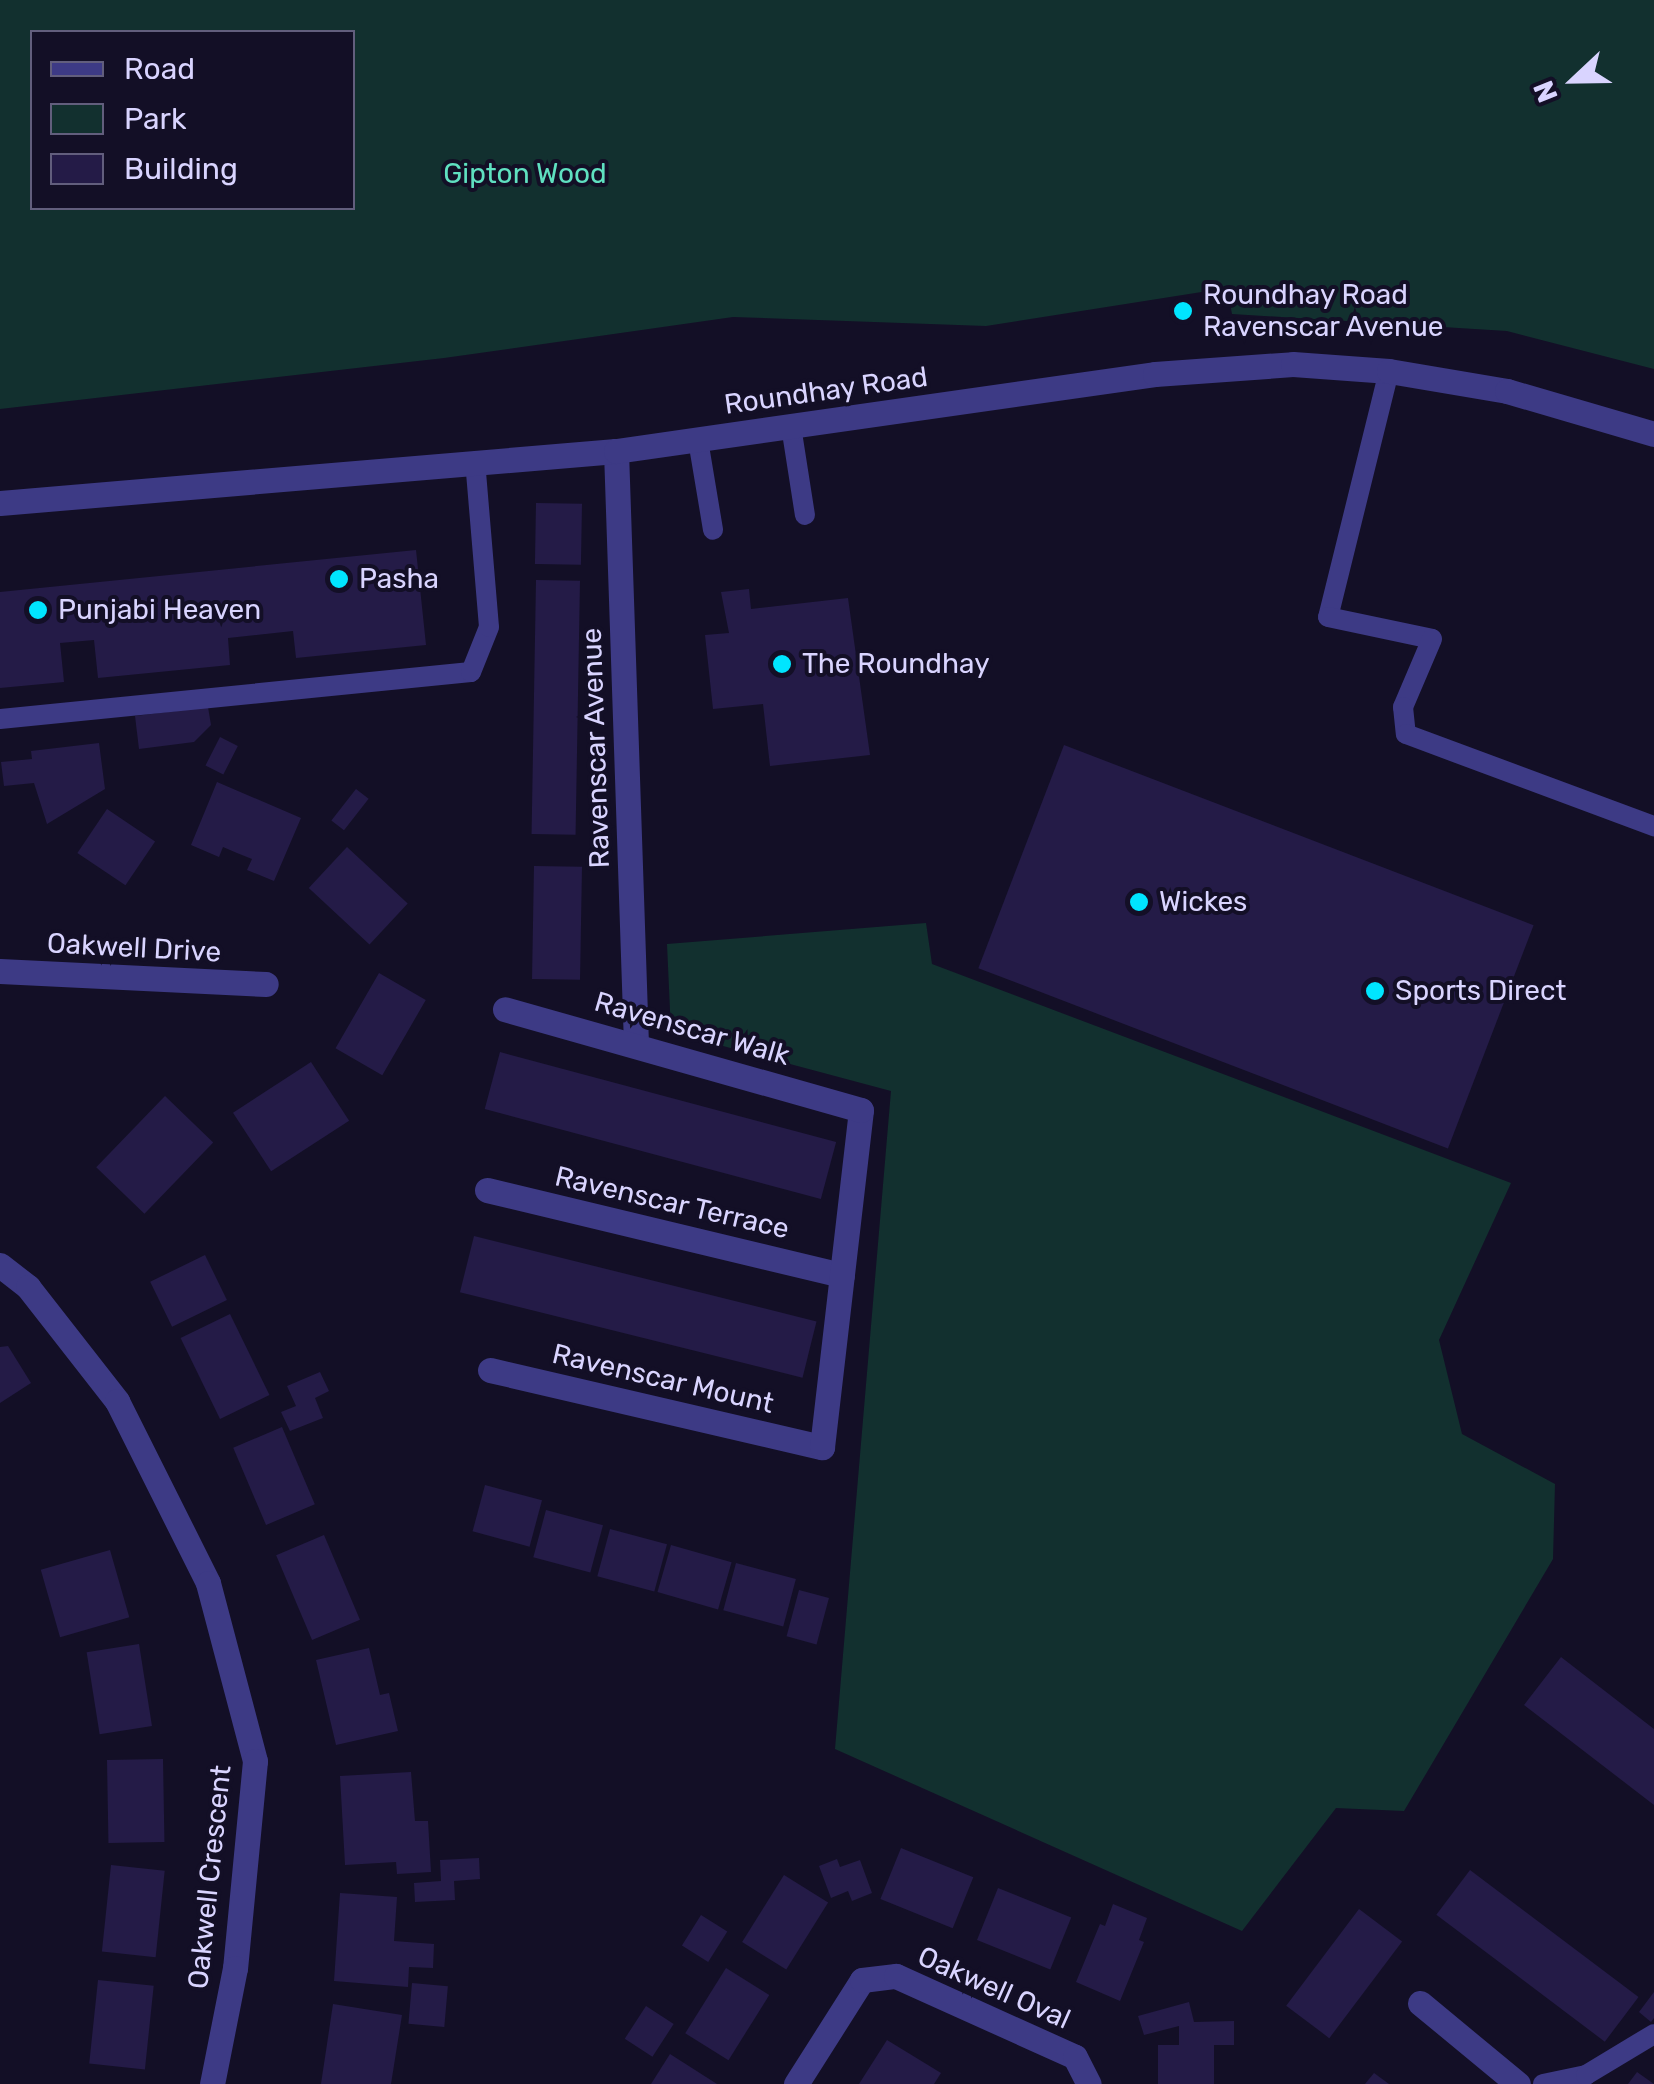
<!DOCTYPE html>
<style>
body{margin:0}
#map{position:relative;width:1654px;height:2084px;overflow:hidden;background:#130f26;font-family:Rubik,sans-serif}
div>[style]{position:absolute}
.green>*{inset:0;background:#12302f}
.building>*{inset:0;background:#241b47;transform-origin:0 0}
.service>*{height:20px;margin:-10px;padding:0 10px;transform-origin:10px;border-radius:10px;background:#3d3a85}
.minor>*{height:25px;margin:-12.5px;padding:0 12.5px;transform-origin:12.5px;border-radius:12.5px;background:#3d3a85}
.tertiary>*{height:25px;margin:-12.5px;padding:0 12.5px;transform-origin:12.5px;border-radius:12.5px;background:#3d3a85}
.dots>*{width:28px;height:28px;translate:-50% -50%;box-sizing:border-box;border:5px solid #130f26;border-radius:50%}
span{translate:-50% -50%;white-space:nowrap;text-align:center;line-height:1.15;-webkit-text-stroke:8px #130f26;paint-order:stroke}
.park-label{font-size:28px;color:#5fe0c0}
.poi-label{font-size:28px;color:#d9d4ff}
.left{translate:0 -50%;text-align:left}
.street-label{font-size:28px;color:#d9d4ff}
.legend{position:absolute;left:30px;top:30px;width:325px;height:180px;box-sizing:border-box;background:#130f26;border:2px solid #625e7d;margin:0;padding:12px 18px;list-style:none;font-size:30px;color:#d9d4ff}
.legend li{display:flex;align-items:center;gap:20px;height:50px}
.legend b{width:50px;border:2px solid #625e7d}
.north{position:absolute;left:1524px;top:30px;width:100px;height:100px;-webkit-text-stroke:8px #130f26;paint-order:stroke;rotate:248deg;font-size:28px;font-weight:700;line-height:40px;text-align:center;color:#d9d4ff}
.north::after{content:'';display:block;margin:auto;width:35px;height:45px;background:#d9d4ff;clip-path:polygon(50% 0,100% 100%,50% 72%,0 100%)}
</style>
<div id="map">
<div class="green">
<i style="clip-path:polygon(evenodd,0 0,1654px 0,1654px 369px,1507px 331px,1232px 314px,1227px 288px,986px 326px,733px 317px,444px 358px,0 409px,0 0,352px 32px,352px 208px,32px 208px,32px 32px,352px 32px)"></i>
<i style="clip-path:polygon(926px 923px,932px 964px,1511px 1183px,1439px 1340px,1462px 1434px,1555px 1484px,1553px 1559px,1404px 1811px,1336px 1808px,1242px 1931px,835px 1749px,891px 1091px,671px 1032px,667px 944px)"></i>
</div>
<div class="building">
<i style="left:536px;top:503px;width:46px;height:61px;rotate:1deg"></i>
<i style="clip-path:polygon(416px 550px,426px 645px,296px 658px,293px 631px,228px 638px,230px 665px,98px 678px,94px 640px,60px 643px,64px 682px,0 688px,0 592px)"></i>
<i style="left:536px;top:580px;width:44px;height:254px;rotate:1deg"></i>
<i style="clip-path:polygon(749px 589px,751px 609px,848px 598px,870px 755px,770px 766px,763px 704px,713px 709px,705px 635px,729px 633px,721px 592px)"></i>
<i style="clip-path:polygon(208px 707px,211px 725px,194px 742px,139px 749px,135px 716px)"></i>
<i style="left:220px;top:737px;width:20px;height:32px;rotate:27deg"></i>
<i style="clip-path:polygon(99px 743px,105px 789px,47px 824px,34px 783px,4px 786px,1px 762px,32px 759px,31px 751px)"></i>
<i style="left:1064px;top:745px;width:503px;height:239px;rotate:21deg"></i>
<i style="clip-path:polygon(217px 782px,301px 818px,274px 881px,247px 870px,252px 859px,237px 853px,223px 847px,219px 857px,191px 845px)"></i>
<i style="left:356px;top:789px;width:16px;height:40px;rotate:38deg"></i>
<i style="left:107px;top:809px;width:58px;height:53px;rotate:34deg"></i>
<i style="left:347px;top:847px;width:83px;height:56px;rotate:43deg"></i>
<i style="left:534px;top:866px;width:48px;height:113px;rotate:1deg"></i>
<i style="left:379px;top:973px;width:54px;height:87px;rotate:30deg"></i>
<i style="left:500px;top:1052px;width:348px;height:59px;rotate:15deg"></i>
<i style="left:311px;top:1062px;width:70px;height:93px;rotate:57deg"></i>
<i style="left:165px;top:1096px;width:67px;height:99px;rotate:44deg"></i>
<i style="left:474px;top:1236px;width:353px;height:58px;rotate:14deg"></i>
<i style="left:205px;top:1255px;width:50px;height:61px;rotate:64deg"></i>
<i style="left:230px;top:1314px;width:90px;height:55px;rotate:64deg"></i>
<i style="clip-path:polygon(8px 1346px,31px 1383px,0 1403px,0 1347px)"></i>
<i style="clip-path:polygon(320px 1372px,329px 1391px,315px 1398px,323px 1418px,290px 1431px,281px 1412px,296px 1406px,287px 1386px)"></i>
<i style="left:282px;top:1427px;width:84px;height:53px;rotate:67deg"></i>
<i style="left:485px;top:1485px;width:59px;height:48px;rotate:15deg"></i>
<i style="left:546px;top:1510px;width:59px;height:49px;rotate:15deg"></i>
<i style="left:610px;top:1529px;width:59px;height:49px;rotate:15deg"></i>
<i style="left:324px;top:1535px;width:92px;height:52px;rotate:67deg"></i>
<i style="left:671px;top:1545px;width:63px;height:49px;rotate:16deg"></i>
<i style="left:110px;top:1550px;width:70px;height:72px;rotate:74deg"></i>
<i style="left:736px;top:1563px;width:62px;height:49px;rotate:15deg"></i>
<i style="left:799px;top:1590px;width:31px;height:48px;rotate:15deg"></i>
<i style="left:139px;top:1644px;width:83px;height:53px;rotate:81deg"></i>
<i style="clip-path:polygon(369px 1648px,380px 1695px,389px 1693px,398px 1731px,336px 1745px,316px 1660px)"></i>
<i style="clip-path:polygon(1561px 1657px,1654px 1729px,1654px 1805px,1524px 1705px)"></i>
<i style="left:163px;top:1759px;width:83px;height:56px;rotate:89deg"></i>
<i style="clip-path:polygon(411px 1772px,415px 1821px,428px 1821px,431px 1872px,397px 1874px,396px 1862px,345px 1865px,340px 1776px)"></i>
<i style="left:901px;top:1848px;width:78px;height:55px;rotate:22deg"></i>
<i style="clip-path:polygon(479px 1858px,480px 1879px,454px 1881px,455px 1900px,415px 1902px,414px 1883px,441px 1881px,440px 1860px)"></i>
<i style="clip-path:polygon(837px 1859px,840px 1867px,860px 1860px,872px 1893px,852px 1901px,848px 1891px,831px 1898px,819px 1866px)"></i>
<i style="left:111px;top:1865px;width:54px;height:87px;rotate:6deg"></i>
<i style="left:1470px;top:1870px;width:211px;height:56px;rotate:37deg"></i>
<i style="left:784px;top:1875px;width:52px;height:79px;rotate:32deg"></i>
<i style="left:998px;top:1888px;width:79px;height:56px;rotate:22deg"></i>
<i style="clip-path:polygon(340px 1893px,397px 1897px,394px 1941px,434px 1944px,433px 1968px,409px 1967px,408px 1987px,334px 1981px)"></i>
<i style="clip-path:polygon(1113px 1904px,1147px 1918px,1139px 1940px,1144px 1942px,1120px 2001px,1076px 1982px,1100px 1924px,1105px 1926px)"></i>
<i style="left:1359px;top:1909px;width:54px;height:121px;rotate:37deg"></i>
<i style="left:701px;top:1915px;width:31px;height:36px;rotate:32deg"></i>
<i style="left:726px;top:1968px;width:51px;height:77px;rotate:32deg"></i>
<i style="left:98px;top:1980px;width:56px;height:84px;rotate:6deg"></i>
<i style="left:412px;top:1983px;width:36px;height:41px;rotate:5deg"></i>
<i style="clip-path:polygon(1654px 1992px,1654px 2018px,1651px 2022px,1639px 2012px)"></i>
<i style="clip-path:polygon(1189px 2002px,1194px 2022px,1234px 2021px,1234px 2045px,1214px 2045px,1214px 2084px,1158px 2084px,1158px 2045px,1179px 2045px,1179px 2026px,1144px 2035px,1138px 2016px)"></i>
<i style="clip-path:polygon(333px 2004px,402px 2015px,391px 2084px,321px 2084px)"></i>
<i style="left:646px;top:2006px;width:33px;height:39px;rotate:33deg"></i>
<i style="clip-path:polygon(887px 2040px,941px 2073px,934px 2084px,859px 2084px)"></i>
<i style="clip-path:polygon(670px 2054px,717px 2084px,651px 2084px)"></i>
<i style="clip-path:polygon(1637px 2072px,1654px 2084px,1628px 2084px)"></i>
<i style="clip-path:polygon(1374px 2073px,1389px 2084px,1365px 2084px)"></i>
</div>
<div class="service">
<i style="left:1389px;top:371px;width:253px;rotate:103.9deg"></i>
<i style="left:1328px;top:617px;width:106px;rotate:11.9deg"></i>
<i style="left:1432px;top:639px;width:74px;rotate:113.1deg"></i>
<i style="left:1403px;top:707px;width:27px;rotate:84deg"></i>
<i style="left:1406px;top:734px;width:265px;rotate:20.4deg"></i>
<i style="left:791px;top:426px;width:90px;rotate:81.1deg"></i>
<i style="left:698px;top:440px;width:91px;rotate:80.5deg"></i>
<i style="left:0;top:719px;width:473px;rotate:-5.7deg"></i>
<i style="left:471px;top:672px;width:48px;rotate:-68.2deg"></i>
<i style="left:489px;top:627px;width:166px;rotate:-94.8deg"></i>
<i style="left:1543px;top:2084px;width:44px;rotate:-11.8deg"></i>
<i style="left:1586px;top:2075px;width:79px;rotate:-31.1deg"></i>
</div>
<div class="minor">
<i style="left:616px;top:451px;width:592px;rotate:88.07deg"></i>
<i style="left:0;top:971px;width:266px;rotate:2.8deg"></i>
<i style="left:487px;top:1190px;width:365px;rotate:13.5deg"></i>
<i style="left:0;top:1265px;width:36px;rotate:38deg"></i>
<i style="left:28px;top:1287px;width:145px;rotate:52deg"></i>
<i style="left:117px;top:1401px;width:203px;rotate:63.4deg"></i>
<i style="left:208px;top:1583px;width:184px;rotate:75.2deg"></i>
<i style="left:255px;top:1761px;width:208px;rotate:95.5deg"></i>
<i style="left:235px;top:1968px;width:118px;rotate:101.2deg"></i>
<i style="left:490px;top:1370px;width:341px;rotate:13.1deg"></i>
<i style="left:822px;top:1447px;width:339px;rotate:-83.4deg"></i>
<i style="left:861px;top:1110px;width:370px;rotate:-164.2deg"></i>
<i style="left:1420px;top:2003px;width:127px;rotate:39.6deg"></i>
<i style="left:796px;top:2084px;width:123px;rotate:-57.6deg"></i>
<i style="left:862px;top:1980px;width:34px;rotate:-7deg"></i>
<i style="left:896px;top:1976px;width:196px;rotate:24.3deg"></i>
<i style="left:1075px;top:2057px;width:30px;rotate:63deg"></i>
</div>
<div class="tertiary">
<i style="left:0;top:503px;width:618px;rotate:-4.83deg"></i>
<i style="left:616px;top:451px;width:544px;rotate:-8.13deg"></i>
<i style="left:1155px;top:374px;width:138px;rotate:-4.1deg"></i>
<i style="left:1293px;top:364px;width:96px;rotate:4.2deg"></i>
<i style="left:1389px;top:371px;width:120px;rotate:9.6deg"></i>
<i style="left:1507px;top:391px;width:153px;rotate:16.3deg"></i>
</div>
<div class="dots">
<i style="left:1183px;top:311px;background:#00e5ff"></i>
<i style="left:339px;top:579px;background:#00e5ff"></i>
<i style="left:38px;top:610px;background:#00e5ff"></i>
<i style="left:782px;top:664px;background:#00e5ff"></i>
<i style="left:1139px;top:902px;background:#00e5ff"></i>
<i style="left:1375px;top:991px;background:#00e5ff"></i>
</div>
<div class="park-label">
<span style="left:525px;top:174px">Gipton Wood</span>
</div>
<div class="poi-label">
<span class="left" style="left:1203px;top:311px">Roundhay Road<br>Ravenscar Avenue</span>
<span class="left" style="left:359px;top:579px">Pasha</span>
<span class="left" style="left:58px;top:610px">Punjabi Heaven</span>
<span class="left" style="left:802px;top:664px">The Roundhay</span>
<span class="left" style="left:1159px;top:902px">Wickes</span>
<span class="left" style="left:1395px;top:991px">Sports Direct</span>
</div>
<div class="street-label">
<span style="left:826px;top:391px;rotate:-8deg">Roundhay Road</span>
<span style="left:596px;top:748px;rotate:-92deg">Ravenscar Avenue</span>
<span style="left:134px;top:948px;rotate:3deg">Oakwell Drive</span>
<span style="left:692px;top:1029px;rotate:16deg">Ravenscar Walk</span>
<span style="left:672px;top:1203px;rotate:13deg">Ravenscar Terrace</span>
<span style="left:663px;top:1379px;rotate:13deg">Ravenscar Mount</span>
<span style="left:210px;top:1877px;rotate:-84deg">Oakwell Crescent</span>
<span style="left:994px;top:1988px;rotate:24deg">Oakwell Oval</span>
</div>
<ul class="legend">
<li><b style="height:12px;background:#3d3a85"></b>Road</li>
<li><b style="height:28px;background:#12302f"></b>Park</li>
<li><b style="height:28px;background:#241b47"></b>Building</li>
</ul>
<div class="north">N</div>
</div>
